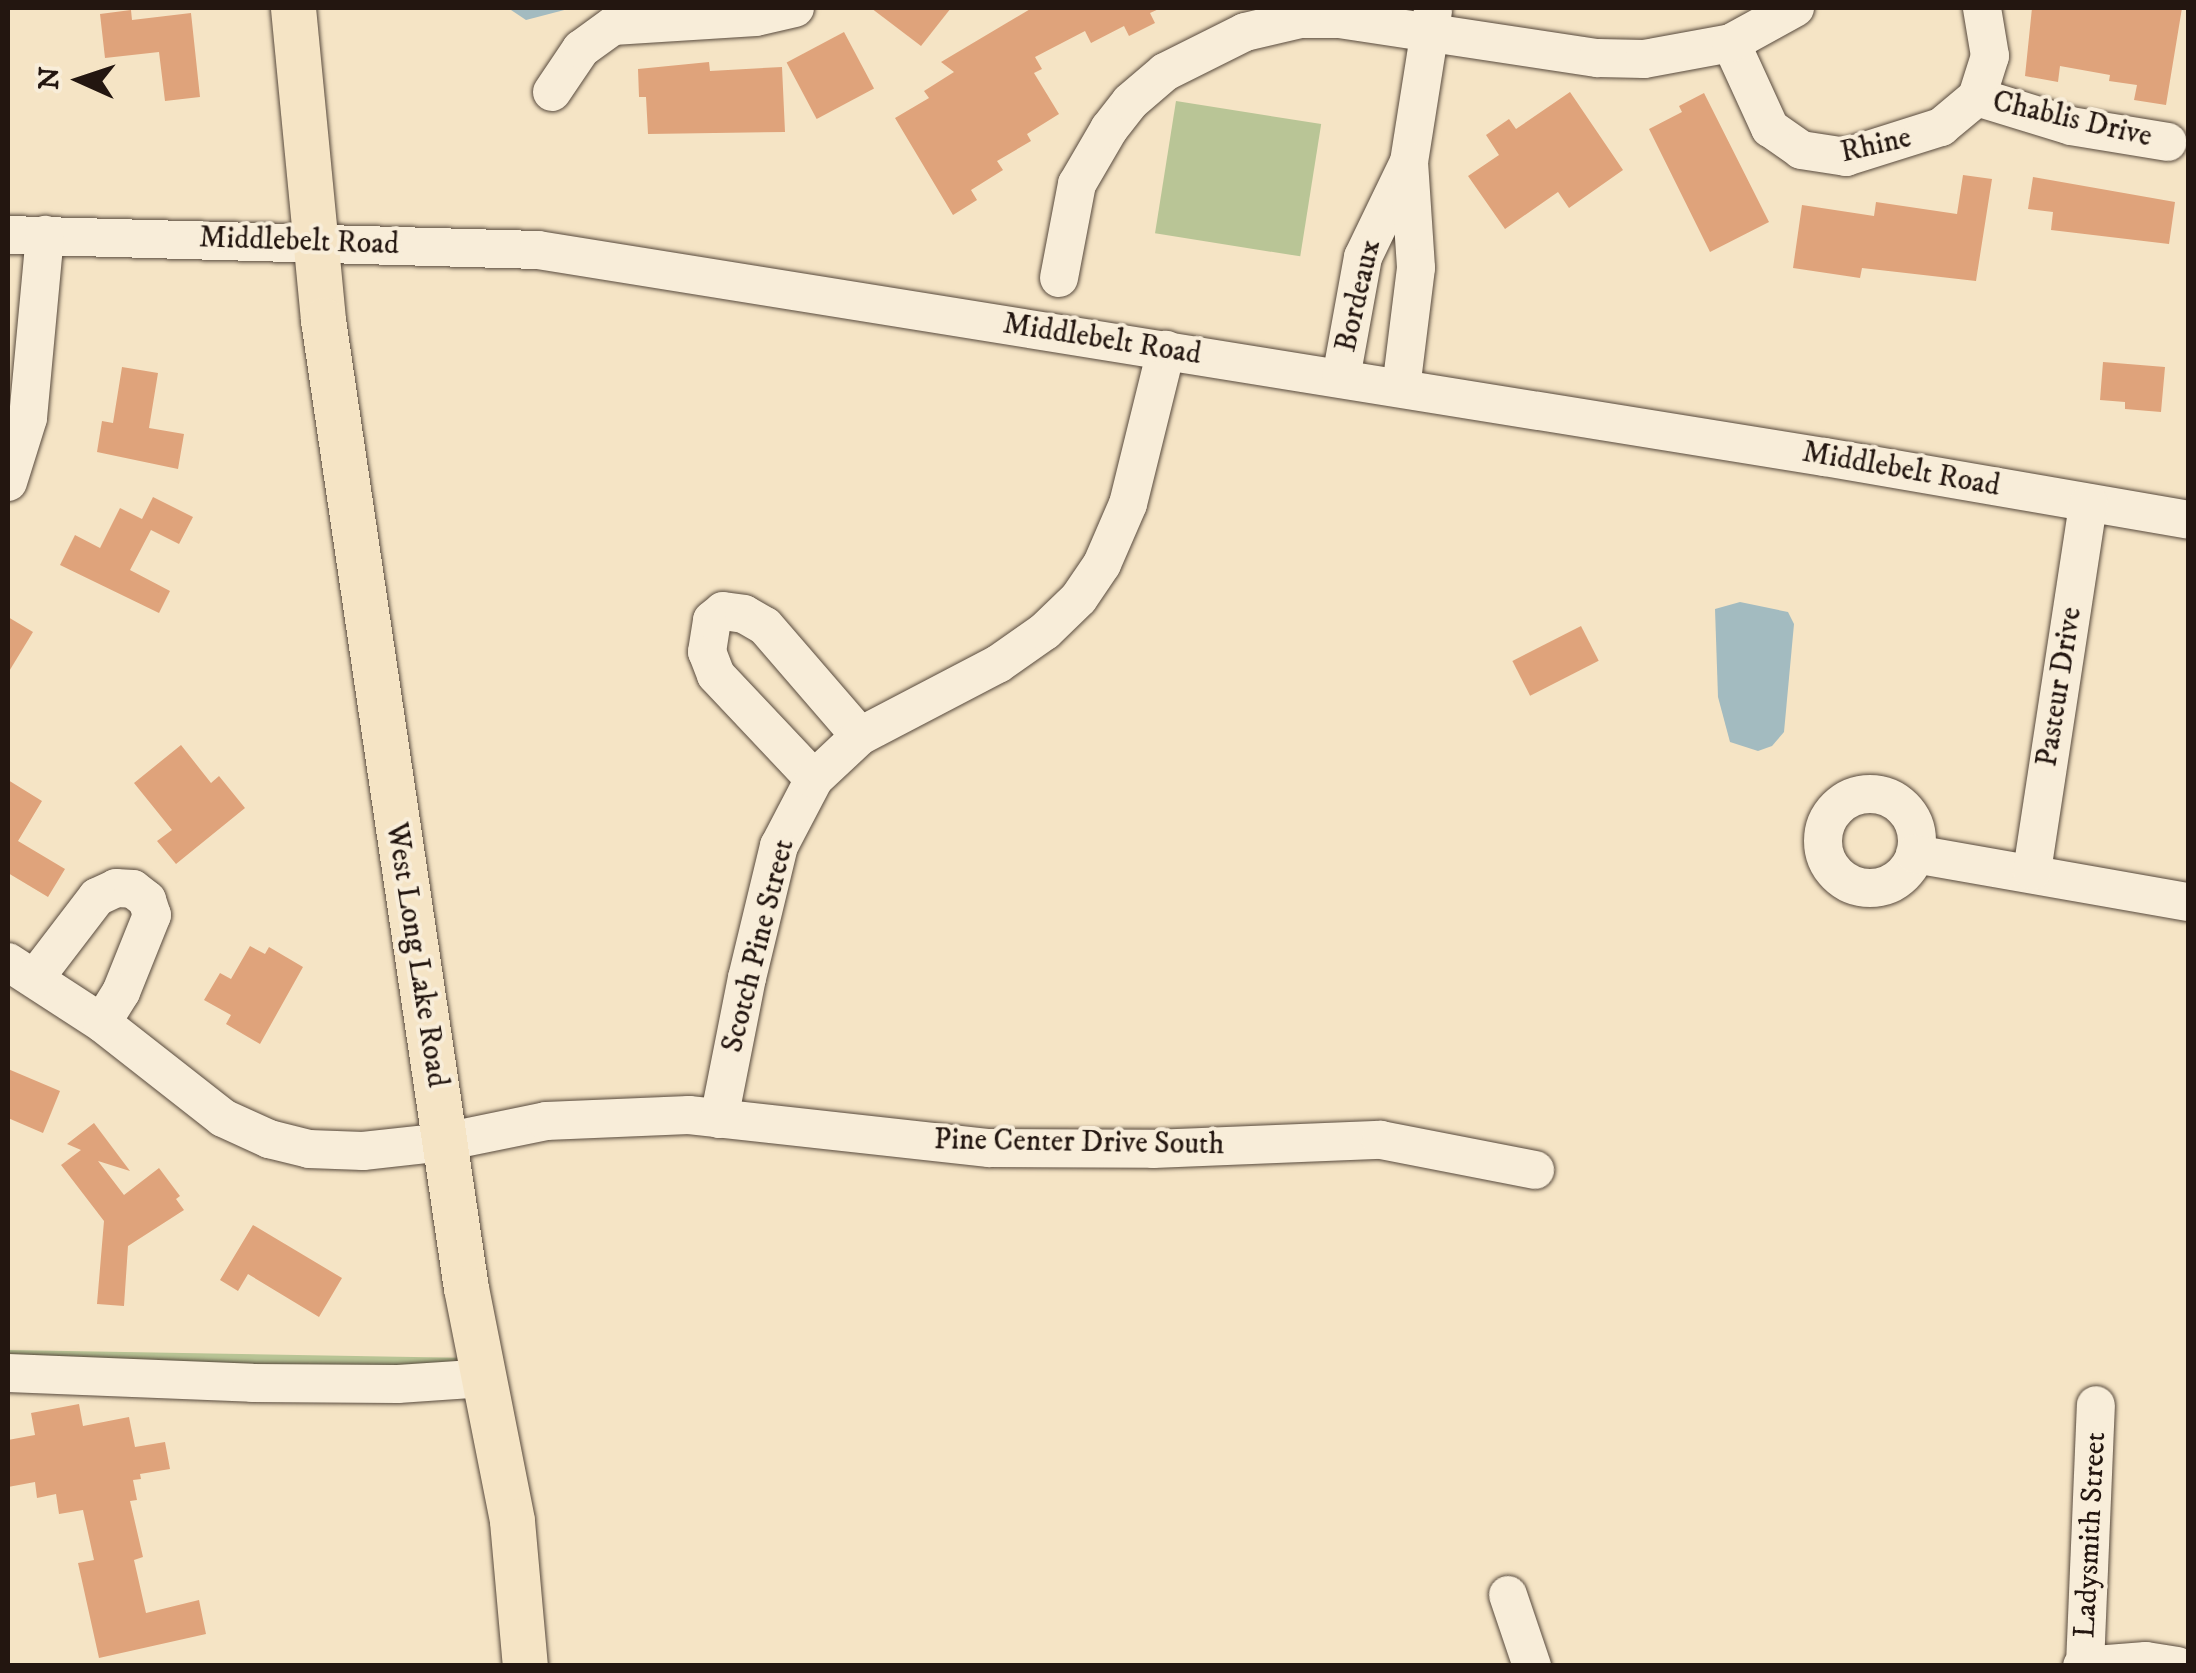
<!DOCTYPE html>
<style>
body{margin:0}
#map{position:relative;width:2196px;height:1673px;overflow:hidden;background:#f5e4c5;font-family:"IM FELL DW Pica",serif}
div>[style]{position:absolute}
.green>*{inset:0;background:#b9c596;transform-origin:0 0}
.water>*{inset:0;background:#a3bbc0}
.building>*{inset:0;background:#dfa37b;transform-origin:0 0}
.roads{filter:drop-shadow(0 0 2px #584a3d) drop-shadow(0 0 2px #584a3d)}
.minor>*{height:38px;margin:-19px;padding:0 19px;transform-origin:19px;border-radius:19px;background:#f8edd9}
.minor>.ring{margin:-19px;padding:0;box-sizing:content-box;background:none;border:38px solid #f8edd9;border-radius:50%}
.major>*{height:45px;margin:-22.5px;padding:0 22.5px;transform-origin:22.5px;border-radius:22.5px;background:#f5e4c5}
span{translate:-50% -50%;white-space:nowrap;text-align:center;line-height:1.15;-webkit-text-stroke:8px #f8edd9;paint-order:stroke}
.street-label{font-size:30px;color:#231610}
.frame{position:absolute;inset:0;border:10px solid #231610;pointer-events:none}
.north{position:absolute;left:30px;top:30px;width:100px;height:100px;-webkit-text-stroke:8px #f8edd9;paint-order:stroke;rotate:273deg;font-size:28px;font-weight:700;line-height:40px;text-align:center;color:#231610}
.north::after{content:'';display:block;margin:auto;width:35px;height:45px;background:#231610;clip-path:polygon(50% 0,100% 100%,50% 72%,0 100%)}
</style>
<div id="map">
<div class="green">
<i style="left:1176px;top:101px;width:147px;height:134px;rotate:9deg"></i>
<i style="left:8px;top:1350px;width:449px;height:36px;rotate:1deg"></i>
</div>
<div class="water">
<i style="clip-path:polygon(508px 8px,572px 8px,526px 20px)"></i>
<i style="clip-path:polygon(1740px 602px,1788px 612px,1794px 624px,1784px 732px,1772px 746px,1758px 751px,1730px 742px,1718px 697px,1715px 609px)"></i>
</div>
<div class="building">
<i style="clip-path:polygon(871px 8px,951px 8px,921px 46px)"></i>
<i style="clip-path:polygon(1032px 8px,1161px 8px,1150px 13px,1155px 23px,1129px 36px,1124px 26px,1091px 43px,1085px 31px,1035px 57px,1042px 69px,1034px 73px,1059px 114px,1027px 134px,1031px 141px,997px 161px,1003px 170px,971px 190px,977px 200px,953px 215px,895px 118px,929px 98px,924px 91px,954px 72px,941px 62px)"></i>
<i style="clip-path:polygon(2032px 8px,2182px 8px,2166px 105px,2134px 100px,2137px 85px,2109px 81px,2110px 75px,2060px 66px,2058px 82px,2025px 76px)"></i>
<i style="clip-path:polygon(131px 10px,132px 20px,191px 13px,200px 97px,165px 101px,159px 52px,105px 58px,100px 14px)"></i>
<i style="left:844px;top:32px;width:64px;height:65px;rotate:62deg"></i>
<i style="clip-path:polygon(709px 62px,710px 71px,782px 67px,785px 132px,648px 134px,646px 97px,639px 97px,638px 69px)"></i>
<i style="clip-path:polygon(1570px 92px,1623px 170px,1569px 208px,1558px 192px,1505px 229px,1468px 176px,1499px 155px,1486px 135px,1509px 119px,1516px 129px)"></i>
<i style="clip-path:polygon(1704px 93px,1769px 222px,1710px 252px,1649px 129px,1682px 112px,1679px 106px)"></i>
<i style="clip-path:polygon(1963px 175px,1992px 179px,1976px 281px,1862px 268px,1860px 278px,1793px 268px,1802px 205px,1874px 216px,1876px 202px,1957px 214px)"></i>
<i style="clip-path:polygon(2033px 177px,2175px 202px,2169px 244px,2051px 230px,2053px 212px,2028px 209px)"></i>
<i style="clip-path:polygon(2103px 362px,2165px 367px,2161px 412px,2125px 409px,2125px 402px,2100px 400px)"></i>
<i style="clip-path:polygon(122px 367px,158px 373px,149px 428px,184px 434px,178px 469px,97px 452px,102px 421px,113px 423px)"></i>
<i style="clip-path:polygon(153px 497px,193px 517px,179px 544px,151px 530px,130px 570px,170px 591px,159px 613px,60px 565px,75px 535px,100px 548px,120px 508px,142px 519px)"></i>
<i style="clip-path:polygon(8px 617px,33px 632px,8px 673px)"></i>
<i style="left:1581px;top:626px;width:39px;height:77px;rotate:63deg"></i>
<i style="clip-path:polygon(181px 745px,211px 783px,219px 776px,245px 808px,176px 864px,157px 841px,172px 830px,134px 783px)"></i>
<i style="clip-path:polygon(8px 780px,42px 801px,18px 841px,65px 869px,48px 897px,8px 873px)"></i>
<i style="clip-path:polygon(250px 946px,265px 954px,269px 947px,303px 967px,260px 1044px,226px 1024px,231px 1015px,204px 1000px,220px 973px,231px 979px)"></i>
<i style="clip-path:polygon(8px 1069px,60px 1091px,43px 1133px,8px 1118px)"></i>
<i style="clip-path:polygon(94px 1123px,130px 1171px,98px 1161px,124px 1195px,159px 1168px,180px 1196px,176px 1199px,184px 1210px,128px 1246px,124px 1306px,97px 1304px,104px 1221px,61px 1165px,81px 1150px,67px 1144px)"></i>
<i style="clip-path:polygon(253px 1225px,342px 1278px,319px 1317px,248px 1274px,238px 1291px,220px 1280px)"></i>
<i style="clip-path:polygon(79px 1404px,83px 1426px,129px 1417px,135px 1447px,165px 1442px,170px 1469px,140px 1474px,141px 1479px,133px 1480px,137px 1500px,130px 1501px,143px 1557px,134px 1560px,146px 1613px,199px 1600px,206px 1634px,99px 1658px,78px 1563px,94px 1560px,83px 1510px,59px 1514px,56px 1494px,37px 1498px,35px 1482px,8px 1487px,8px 1440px,35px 1435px,31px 1413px)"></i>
</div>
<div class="roads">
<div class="minor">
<i style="left:1731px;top:43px;width:94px;rotate:65.4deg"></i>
<i style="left:1770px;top:128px;width:38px;rotate:35deg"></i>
<i style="left:1801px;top:150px;width:46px;rotate:8.8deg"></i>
<i style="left:1846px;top:157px;width:100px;rotate:-17.5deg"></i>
<i style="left:1941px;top:127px;width:47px;rotate:-39.8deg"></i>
<i style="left:1977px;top:97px;width:43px;rotate:-72.4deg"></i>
<i style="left:1990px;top:56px;width:49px;rotate:-99.5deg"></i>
<i style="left:552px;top:92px;width:52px;rotate:-56deg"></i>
<i style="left:581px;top:49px;width:39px;rotate:-36deg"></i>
<i style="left:613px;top:26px;width:143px;rotate:-3.6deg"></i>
<i style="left:756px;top:17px;width:40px;rotate:-13deg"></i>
<i style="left:1977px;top:97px;width:98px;rotate:17.1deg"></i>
<i style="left:2071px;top:126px;width:98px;rotate:9.4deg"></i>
<i style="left:1409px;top:162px;width:154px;rotate:-81deg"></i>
<i style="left:8px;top:235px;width:530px;rotate:1.62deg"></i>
<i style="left:538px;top:250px;width:1304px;rotate:9.14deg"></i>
<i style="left:1825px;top:457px;width:368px;rotate:9.8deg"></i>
<i style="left:1059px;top:278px;width:96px;rotate:-79.2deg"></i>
<i style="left:1077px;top:184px;width:64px;rotate:-59.8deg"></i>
<i style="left:1109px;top:129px;width:34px;rotate:-52deg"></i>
<i style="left:1130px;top:102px;width:46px;rotate:-40.6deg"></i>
<i style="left:1165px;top:72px;width:89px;rotate:-26.6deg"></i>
<i style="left:1245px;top:32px;width:57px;rotate:-13.3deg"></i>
<i style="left:1300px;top:19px;width:39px"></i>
<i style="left:1339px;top:19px;width:262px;rotate:8.6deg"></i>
<i style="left:1598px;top:58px;width:46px;rotate:1.2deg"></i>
<i style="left:1644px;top:59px;width:88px;rotate:-10.4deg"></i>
<i style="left:1731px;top:43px;width:73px;rotate:-28.7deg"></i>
<i style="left:1341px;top:378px;width:123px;rotate:-79.7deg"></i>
<i style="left:1363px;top:257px;width:106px;rotate:-64.2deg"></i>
<i style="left:1409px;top:162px;width:106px;rotate:86.2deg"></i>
<i style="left:1416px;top:268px;width:121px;rotate:97.1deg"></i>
<i style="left:8px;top:482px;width:67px;rotate:-72.6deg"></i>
<i style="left:28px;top:418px;width:184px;rotate:-84.7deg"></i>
<i style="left:814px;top:779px;width:143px;rotate:-133.3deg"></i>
<i style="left:716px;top:675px;width:25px;rotate:-111deg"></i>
<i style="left:707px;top:652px;width:32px;rotate:-81deg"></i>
<i style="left:712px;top:620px;width:14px;rotate:-39deg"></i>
<i style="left:723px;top:611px;width:21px;rotate:8deg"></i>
<i style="left:744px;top:614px;width:24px;rotate:30deg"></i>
<i style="left:765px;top:626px;width:145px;rotate:49.2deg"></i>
<i class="ring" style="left:1823px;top:794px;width:56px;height:56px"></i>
<i style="left:1915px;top:854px;width:277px;rotate:10deg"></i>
<i style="left:2032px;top:871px;width:372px;rotate:-81.3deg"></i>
<i style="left:8px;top:962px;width:112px;rotate:33deg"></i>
<i style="left:102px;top:1023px;width:154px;rotate:38.1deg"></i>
<i style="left:223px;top:1118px;width:51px;rotate:24.5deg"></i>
<i style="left:269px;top:1139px;width:41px;rotate:14deg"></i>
<i style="left:309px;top:1149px;width:54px;rotate:2.1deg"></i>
<i style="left:363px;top:1151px;width:81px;rotate:-6.3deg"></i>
<i style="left:444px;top:1142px;width:104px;rotate:-11.6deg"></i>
<i style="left:546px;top:1121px;width:143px;rotate:-2.4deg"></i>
<i style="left:689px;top:1115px;width:302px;rotate:6.3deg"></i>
<i style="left:989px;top:1148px;width:164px;rotate:0.3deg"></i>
<i style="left:1153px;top:1149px;width:228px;rotate:-2.3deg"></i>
<i style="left:1381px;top:1140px;width:157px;rotate:11deg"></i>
<i style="left:35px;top:978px;width:102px;rotate:-52.6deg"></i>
<i style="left:97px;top:897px;width:21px;rotate:-25deg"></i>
<i style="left:116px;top:888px;width:17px;rotate:3deg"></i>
<i style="left:133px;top:889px;width:18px;rotate:38deg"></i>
<i style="left:147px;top:900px;width:16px;rotate:72deg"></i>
<i style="left:152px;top:915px;width:83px;rotate:111.9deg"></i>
<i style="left:121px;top:992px;width:36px;rotate:122deg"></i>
<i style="left:719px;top:1119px;width:144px;rotate:-78.8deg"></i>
<i style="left:747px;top:978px;width:136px;rotate:-76.4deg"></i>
<i style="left:779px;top:846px;width:76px;rotate:-62.4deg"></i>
<i style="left:814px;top:779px;width:63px;rotate:-43.1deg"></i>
<i style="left:860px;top:736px;width:156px;rotate:-27.6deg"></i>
<i style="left:998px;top:664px;width:57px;rotate:-35.1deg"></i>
<i style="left:1045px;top:631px;width:47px;rotate:-44.1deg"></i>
<i style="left:1079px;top:598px;width:41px;rotate:-55.9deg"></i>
<i style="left:1102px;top:564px;width:65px;rotate:-66.6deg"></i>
<i style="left:1128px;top:504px;width:159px;rotate:-76.1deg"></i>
<i style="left:8px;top:1373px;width:244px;rotate:2.3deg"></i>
<i style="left:252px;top:1383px;width:146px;rotate:0.4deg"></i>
<i style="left:398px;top:1384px;width:87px;rotate:-3.9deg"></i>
<i style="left:1508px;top:1595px;width:75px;rotate:71.3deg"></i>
<i style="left:2085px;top:1665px;width:260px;rotate:-87.6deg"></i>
<i style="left:2082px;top:1666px;width:64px;rotate:-4.5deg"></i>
<i style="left:2146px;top:1661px;width:32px;rotate:9deg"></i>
</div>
<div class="major">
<i style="left:293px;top:8px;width:313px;rotate:84.5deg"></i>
<i style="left:323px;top:320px;width:979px;rotate:81.6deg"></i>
<i style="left:466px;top:1288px;width:237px;rotate:78.8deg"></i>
<i style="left:512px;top:1521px;width:146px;rotate:84.9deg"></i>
</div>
</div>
<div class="street-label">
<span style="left:2072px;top:120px;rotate:13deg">Chablis Drive</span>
<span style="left:1876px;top:146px;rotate:-13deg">Rhine</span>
<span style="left:299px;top:242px;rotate:2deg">Middlebelt Road</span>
<span style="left:1359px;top:296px;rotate:-77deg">Bordeaux</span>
<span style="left:1102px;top:340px;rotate:9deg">Middlebelt Road</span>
<span style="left:1901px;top:470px;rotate:10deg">Middlebelt Road</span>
<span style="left:2060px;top:687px;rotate:-81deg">Pasteur Drive</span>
<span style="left:759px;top:946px;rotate:-76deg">Scotch Pine Street</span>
<span style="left:416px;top:955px;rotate:81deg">West Long Lake Road</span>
<span style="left:1079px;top:1143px;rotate:1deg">Pine Center Drive South</span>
<span style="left:2091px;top:1535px;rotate:-87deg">Ladysmith Street</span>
</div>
<div class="frame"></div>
<div class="north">N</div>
</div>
